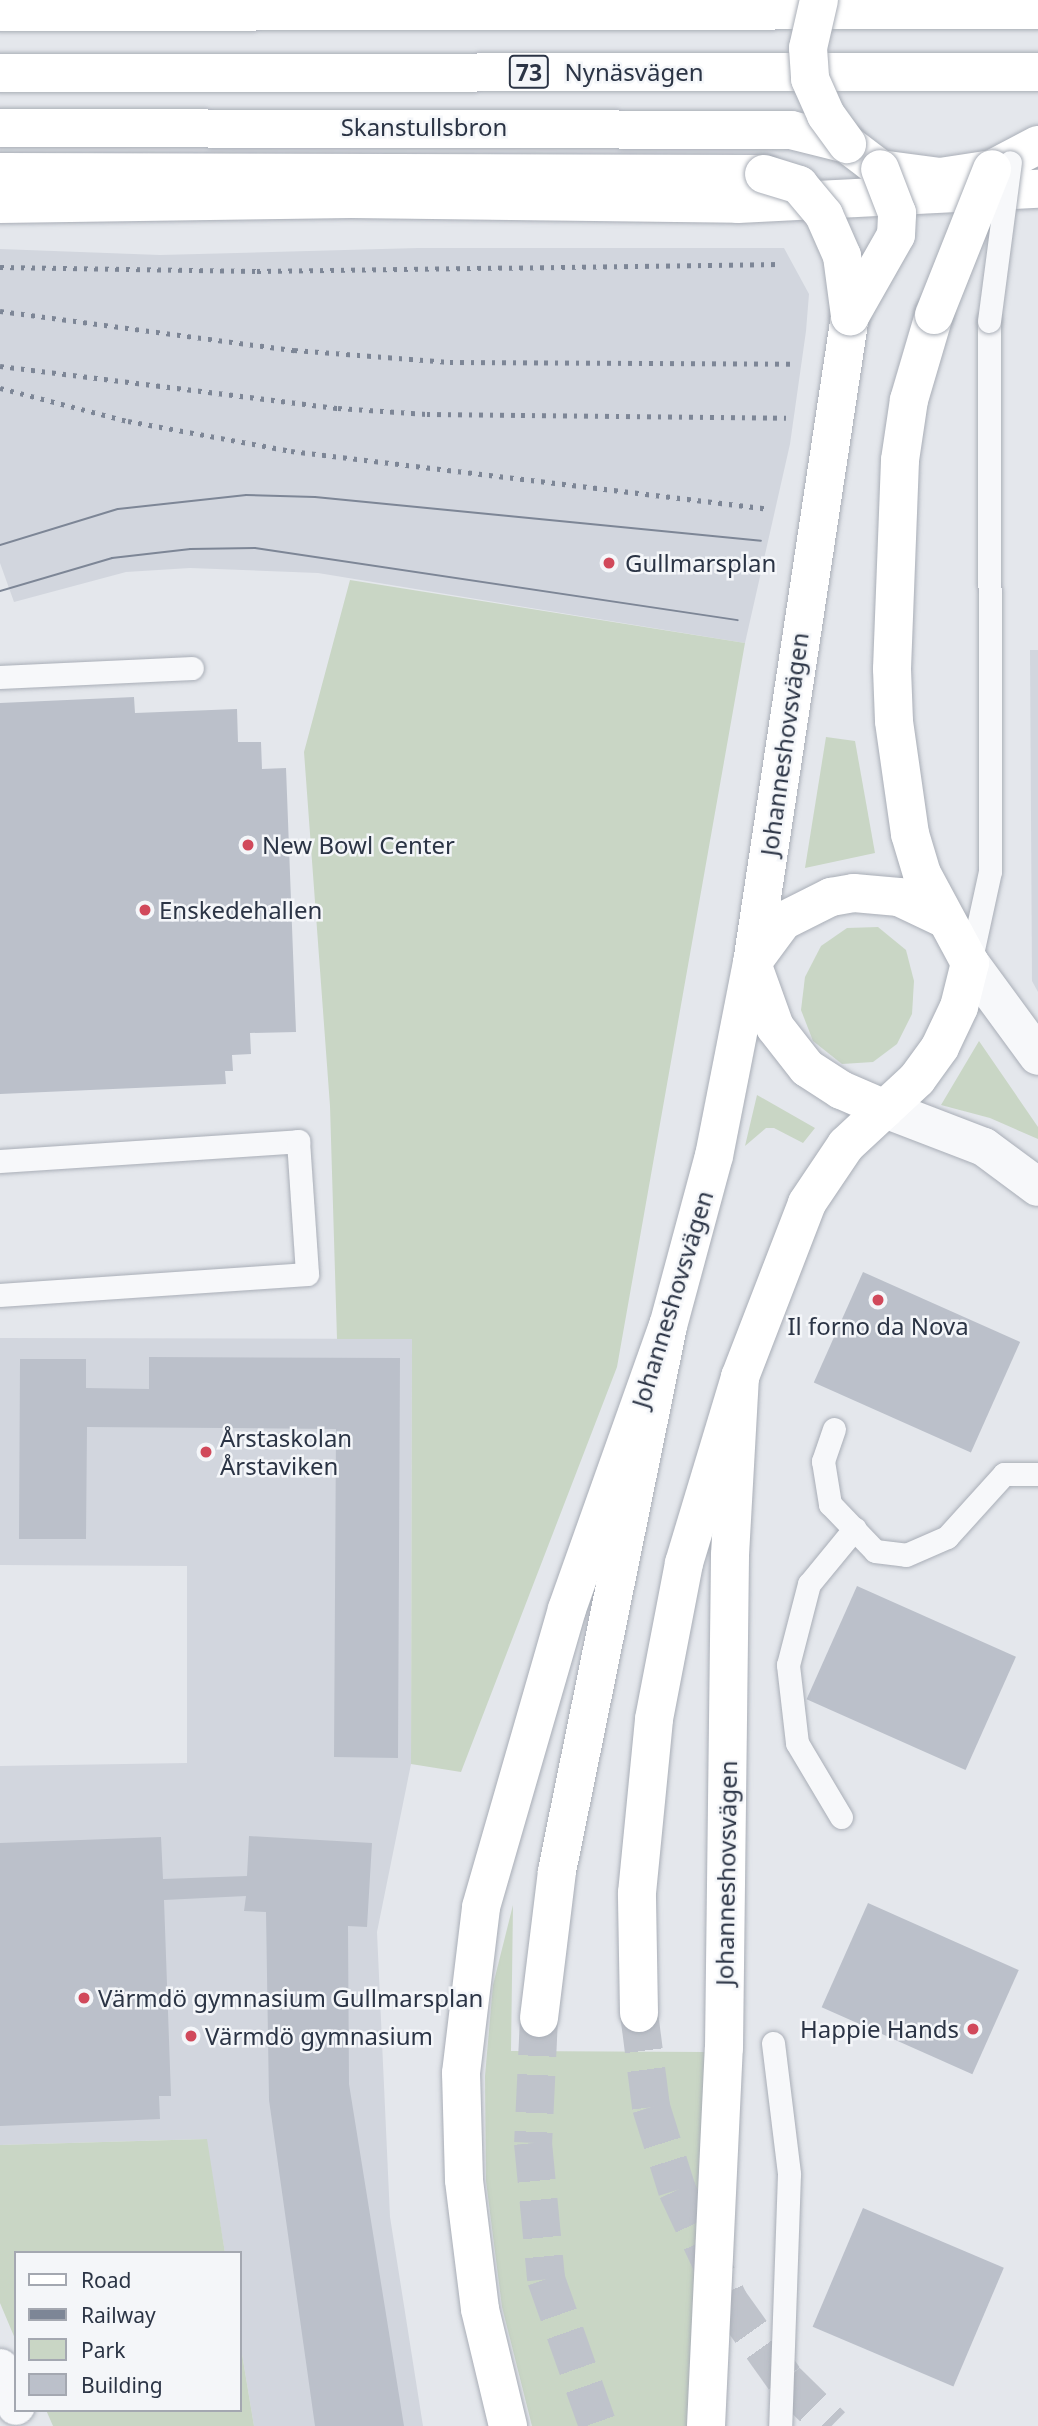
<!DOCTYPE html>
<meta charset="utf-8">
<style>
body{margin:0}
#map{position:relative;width:1038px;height:2426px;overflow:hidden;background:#e4e7ec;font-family:"Noto Sans",sans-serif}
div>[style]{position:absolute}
.built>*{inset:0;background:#d2d6de}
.green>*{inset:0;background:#c9d6c5}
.building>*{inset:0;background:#bbc0ca;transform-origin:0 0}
.highway-tunnel>*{height:38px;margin-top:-19px;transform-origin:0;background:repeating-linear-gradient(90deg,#bfc3cb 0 38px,transparent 0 57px)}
.roads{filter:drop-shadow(0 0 2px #a9aeb7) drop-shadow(0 0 2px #a9aeb7)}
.lane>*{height:23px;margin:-11.5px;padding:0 11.5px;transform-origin:11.5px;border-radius:11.5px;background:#f7f8fa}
.street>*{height:38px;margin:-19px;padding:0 19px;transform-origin:19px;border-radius:19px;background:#f7f8fa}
.secondary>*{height:38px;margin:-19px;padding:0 19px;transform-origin:19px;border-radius:19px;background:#fff}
.highway>*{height:38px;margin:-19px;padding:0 19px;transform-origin:19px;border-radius:19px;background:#fff}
.tram>*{height:2px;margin:-1px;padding:0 1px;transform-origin:1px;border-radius:1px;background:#7d8696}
.rail>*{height:5px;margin-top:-2.5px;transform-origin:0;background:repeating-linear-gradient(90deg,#7d8696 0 3.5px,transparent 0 10.5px)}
.bridges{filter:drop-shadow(0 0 2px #a9aeb7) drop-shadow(0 0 2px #a9aeb7)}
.lane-bridge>*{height:23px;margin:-11.5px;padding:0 11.5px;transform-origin:11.5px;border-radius:11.5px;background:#f7f8fa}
.secondary-bridge>*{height:38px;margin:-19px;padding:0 19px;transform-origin:19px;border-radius:19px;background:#fff}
.highway-bridge>*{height:38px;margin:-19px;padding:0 19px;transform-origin:19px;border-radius:19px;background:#fff}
.dots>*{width:19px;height:19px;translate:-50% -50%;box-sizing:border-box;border:4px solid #f4f6f9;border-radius:50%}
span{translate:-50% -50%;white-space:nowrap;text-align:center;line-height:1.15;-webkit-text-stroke:5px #f4f6f9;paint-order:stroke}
.shield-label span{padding:2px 5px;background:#f4f6f9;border:2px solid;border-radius:5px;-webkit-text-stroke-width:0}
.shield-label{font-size:23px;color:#2b3445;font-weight:700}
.street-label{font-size:24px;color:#2b3445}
.poi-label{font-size:24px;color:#2b3445}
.left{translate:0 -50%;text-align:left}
.right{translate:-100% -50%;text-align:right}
.legend{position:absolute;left:14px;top:2251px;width:228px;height:161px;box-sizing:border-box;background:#f4f6f9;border:2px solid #a4a8b1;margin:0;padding:9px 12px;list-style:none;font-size:21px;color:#2b3445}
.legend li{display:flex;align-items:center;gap:14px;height:35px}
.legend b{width:35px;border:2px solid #a4a8b1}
</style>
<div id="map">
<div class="built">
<i style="clip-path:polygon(418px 248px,784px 248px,809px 294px,806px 331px,790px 444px,745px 643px,318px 573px,190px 568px,126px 572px,14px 602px,0 563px,0 249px,160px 255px)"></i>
<i style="clip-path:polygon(1030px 650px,1038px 650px,1038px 992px,1032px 981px)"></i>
<i style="clip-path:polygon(0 1338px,412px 1339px,411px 1764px,377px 1932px,390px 2217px,423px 2426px,254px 2426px,240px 2342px,240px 2253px,225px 2253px,206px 2139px,0 2145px,0 1766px,187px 1763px,187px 1566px,0 1565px)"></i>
</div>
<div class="green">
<i style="clip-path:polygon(350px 580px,745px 643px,617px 1367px,461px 1772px,411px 1764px,412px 1339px,337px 1339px,330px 1106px,304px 752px)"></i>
<i style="clip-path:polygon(826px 737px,855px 741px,875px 853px,805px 868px)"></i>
<i style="clip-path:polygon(878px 927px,906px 950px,914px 981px,912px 1014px,897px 1044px,873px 1062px,842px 1064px,813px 1041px,801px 1010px,805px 977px,821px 946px,847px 928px)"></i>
<i style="clip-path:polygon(979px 1041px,1038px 1127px,1038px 1139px,990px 1118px,941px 1105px)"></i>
<i style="clip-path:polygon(757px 1095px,815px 1128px,803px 1143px,774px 1128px,766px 1128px,745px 1146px)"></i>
<i style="clip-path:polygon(513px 1905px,511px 2051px,705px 2052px,687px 2426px,532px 2426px,502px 2307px,486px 2181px,485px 2076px,493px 1985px)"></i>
<i style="clip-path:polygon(207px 2139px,225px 2253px,16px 2253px,16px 2341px,0 2303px,0 2145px)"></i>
<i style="clip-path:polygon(240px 2342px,254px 2426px,53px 2426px,46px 2410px,240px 2410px)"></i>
</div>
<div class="building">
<i style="clip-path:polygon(134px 697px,135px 713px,237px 709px,238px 742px,261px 742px,262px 769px,286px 768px,296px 1032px,250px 1033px,251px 1054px,232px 1055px,233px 1071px,225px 1071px,226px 1084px,0 1094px,0 703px)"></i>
<i style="left:863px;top:1272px;width:172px;height:121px;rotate:24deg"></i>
<i style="clip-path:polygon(149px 1357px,400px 1358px,398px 1758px,334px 1757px,336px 1429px,87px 1427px,86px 1539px,19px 1539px,20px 1359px,86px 1359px,86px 1388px,149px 1389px)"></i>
<i style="left:857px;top:1586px;width:174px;height:124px;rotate:24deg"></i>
<i style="clip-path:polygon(249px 1836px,372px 1843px,367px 1927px,348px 1926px,349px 2084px,404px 2426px,315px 2426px,269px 2100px,266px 1912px,244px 1911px,246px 1896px,164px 1900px,171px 2096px,159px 2096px,160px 2119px,0 2126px,0 1843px,161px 1837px,163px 1879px,247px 1876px)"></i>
<i style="left:868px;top:1903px;width:165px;height:114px;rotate:24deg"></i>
<i style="left:863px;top:2208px;width:153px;height:129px;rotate:23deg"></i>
</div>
<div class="highway-tunnel">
<i style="left:639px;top:2013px;width:95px;rotate:82.7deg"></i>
<i style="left:651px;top:2107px;width:87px;rotate:72.6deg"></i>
<i style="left:677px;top:2190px;width:123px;rotate:64.9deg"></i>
<i style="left:729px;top:2301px;width:98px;rotate:54.5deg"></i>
<i style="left:786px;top:2381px;width:64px;rotate:44.4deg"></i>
<i style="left:539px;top:2018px;width:125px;rotate:92.7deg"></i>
<i style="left:533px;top:2143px;width:137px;rotate:84.5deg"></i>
<i style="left:546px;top:2279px;width:156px;rotate:70.5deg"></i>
</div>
<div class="roads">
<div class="lane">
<i style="left:0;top:677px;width:192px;rotate:-2.7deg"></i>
<i style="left:970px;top:963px;width:94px;rotate:-77.7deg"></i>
<i style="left:990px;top:871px;width:550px;rotate:-90.1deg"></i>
<i style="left:0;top:1161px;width:299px;rotate:-3.8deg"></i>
<i style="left:298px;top:1141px;width:133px;rotate:86.1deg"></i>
<i style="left:307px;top:1274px;width:308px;rotate:176.1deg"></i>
<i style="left:834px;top:1429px;width:34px;rotate:109deg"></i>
<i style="left:823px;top:1461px;width:44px;rotate:80.8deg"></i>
<i style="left:830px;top:1504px;width:65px;rotate:46.2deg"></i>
<i style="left:875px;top:1551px;width:31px;rotate:7deg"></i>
<i style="left:906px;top:1555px;width:45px;rotate:-23.7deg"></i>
<i style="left:947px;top:1537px;width:85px;rotate:-47.9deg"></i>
<i style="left:1004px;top:1474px;width:34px"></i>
<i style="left:841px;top:1817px;width:86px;rotate:-120.7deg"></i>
<i style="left:797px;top:1743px;width:79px;rotate:-96.6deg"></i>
<i style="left:788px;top:1665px;width:84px;rotate:-75.5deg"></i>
<i style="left:809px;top:1584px;width:72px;rotate:-50.6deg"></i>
<i style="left:773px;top:2043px;width:132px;rotate:83deg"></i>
<i style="left:789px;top:2174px;width:252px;rotate:92deg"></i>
</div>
<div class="street">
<i style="left:970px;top:963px;width:115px;rotate:53.8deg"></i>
<i style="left:885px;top:1109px;width:106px;rotate:21deg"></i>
<i style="left:984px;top:1147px;width:67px;rotate:36.5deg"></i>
<i style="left:0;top:2368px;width:41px;rotate:67.2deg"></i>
</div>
<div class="secondary">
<i style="left:0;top:128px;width:791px;rotate:0.14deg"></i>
<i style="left:791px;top:130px;width:58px;rotate:14deg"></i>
<i style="left:847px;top:144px;width:41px;rotate:37.1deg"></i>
<i style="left:880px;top:169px;width:61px;rotate:7.6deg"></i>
<i style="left:940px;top:177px;width:53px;rotate:-8.7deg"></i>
<i style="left:992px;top:169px;width:52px;rotate:-27.6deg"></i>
<i style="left:885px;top:1109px;width:48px;rotate:-156.6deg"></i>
<i style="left:841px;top:1090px;width:40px;rotate:-147.1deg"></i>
<i style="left:807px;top:1068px;width:52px;rotate:-128deg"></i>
<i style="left:775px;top:1027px;width:68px;rotate:-109.8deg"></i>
<i style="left:752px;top:963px;width:52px;rotate:-53.6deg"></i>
<i style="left:783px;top:921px;width:54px;rotate:-26.6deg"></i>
<i style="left:831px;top:897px;width:23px;rotate:-10deg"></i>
<i style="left:854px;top:893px;width:45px;rotate:5.1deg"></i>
<i style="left:899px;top:897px;width:49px;rotate:25.5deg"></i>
<i style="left:508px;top:2426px;width:120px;rotate:-103.5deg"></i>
<i style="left:480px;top:2309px;width:130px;rotate:-97.1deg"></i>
<i style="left:464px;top:2180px;width:107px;rotate:-91.6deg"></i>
<i style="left:461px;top:2073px;width:167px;rotate:-83.1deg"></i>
<i style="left:481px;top:1907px;width:310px;rotate:-73.9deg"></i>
<i style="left:567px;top:1609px;width:300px;rotate:-70.4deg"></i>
<i style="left:668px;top:1326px;width:176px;rotate:-74.9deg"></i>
<i style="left:714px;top:1156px;width:197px;rotate:-78.9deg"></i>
<i style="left:752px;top:963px;width:654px;rotate:-81.39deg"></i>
<i style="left:706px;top:2426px;width:378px;rotate:-87.3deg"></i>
<i style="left:724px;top:2048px;width:493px;rotate:-89.3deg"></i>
<i style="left:730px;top:1555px;width:178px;rotate:-86.8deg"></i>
<i style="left:740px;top:1377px;width:186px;rotate:-68.9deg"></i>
<i style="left:807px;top:1203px;width:70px;rotate:-56.1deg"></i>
<i style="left:846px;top:1145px;width:97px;rotate:-42.9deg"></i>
<i style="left:917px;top:1079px;width:39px;rotate:-54deg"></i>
<i style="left:940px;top:1047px;width:44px;rotate:-64.6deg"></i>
<i style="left:959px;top:1007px;width:45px;rotate:-76deg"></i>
<i style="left:970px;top:963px;width:101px;rotate:-118.3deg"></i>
<i style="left:922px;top:874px;width:42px;rotate:-106.7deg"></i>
<i style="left:910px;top:834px;width:114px;rotate:-98.1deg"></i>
<i style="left:894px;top:721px;width:52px;rotate:-92.2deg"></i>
<i style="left:892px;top:669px;width:209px;rotate:-87.8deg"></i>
<i style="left:900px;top:460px;width:61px;rotate:-81.5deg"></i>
<i style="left:909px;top:400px;width:89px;rotate:-73.6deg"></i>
</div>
<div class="highway">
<i style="left:0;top:12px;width:1038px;rotate:-0.11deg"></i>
<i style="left:0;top:73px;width:1038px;rotate:-0.06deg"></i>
<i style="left:0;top:172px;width:764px;rotate:0.15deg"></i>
<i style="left:0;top:204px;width:351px;rotate:-0.8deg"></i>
<i style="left:351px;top:199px;width:387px;rotate:0.7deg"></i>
<i style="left:738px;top:204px;width:300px;rotate:-2.9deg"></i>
<i style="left:639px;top:2013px;width:120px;rotate:-91deg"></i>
<i style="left:637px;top:1893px;width:175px;rotate:-84.4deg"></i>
<i style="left:654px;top:1719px;width:159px;rotate:-79.1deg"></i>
<i style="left:684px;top:1563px;width:194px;rotate:-73.2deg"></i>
<i style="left:539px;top:2018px;width:148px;rotate:-83deg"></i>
<i style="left:557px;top:1871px;width:556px;rotate:-78.49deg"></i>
</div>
</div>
<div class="tram">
<i style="left:0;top:545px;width:123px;rotate:-17deg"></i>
<i style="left:118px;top:509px;width:129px;rotate:-6.2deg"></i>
<i style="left:246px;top:495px;width:69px;rotate:1.7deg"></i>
<i style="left:315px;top:497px;width:448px;rotate:5.6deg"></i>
<i style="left:0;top:591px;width:117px;rotate:-16.4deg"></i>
<i style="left:112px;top:558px;width:79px;rotate:-6.6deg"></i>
<i style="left:190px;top:549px;width:65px;rotate:-0.9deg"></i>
<i style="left:255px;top:548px;width:488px;rotate:8.5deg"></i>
</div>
<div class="rail">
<i style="left:0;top:267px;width:257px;rotate:0.9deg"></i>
<i style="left:257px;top:271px;width:523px;rotate:-0.77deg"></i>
<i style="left:0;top:311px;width:297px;rotate:7.6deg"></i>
<i style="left:294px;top:350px;width:156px;rotate:4.4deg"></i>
<i style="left:450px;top:362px;width:346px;rotate:0.3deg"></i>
<i style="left:0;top:366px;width:341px;rotate:7.1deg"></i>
<i style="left:338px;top:408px;width:89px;rotate:3.9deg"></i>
<i style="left:427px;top:414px;width:359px;rotate:0.6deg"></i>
<i style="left:0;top:388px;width:132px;rotate:14.5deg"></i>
<i style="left:128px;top:421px;width:166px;rotate:10.4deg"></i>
<i style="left:291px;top:451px;width:482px;rotate:6.9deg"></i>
</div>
<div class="bridges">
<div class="lane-bridge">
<i style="left:989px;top:321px;width:160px;rotate:-82.5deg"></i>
</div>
<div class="secondary-bridge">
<i style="left:819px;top:0;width:49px;rotate:102.9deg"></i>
<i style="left:808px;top:48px;width:31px;rotate:86deg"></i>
<i style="left:810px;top:79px;width:39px;rotate:66deg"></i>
<i style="left:826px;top:115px;width:36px;rotate:54deg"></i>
<i style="left:934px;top:315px;width:157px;rotate:-68.3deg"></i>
<i style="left:850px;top:316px;width:93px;rotate:-60.4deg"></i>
<i style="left:896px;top:235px;width:22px;rotate:-87deg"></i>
<i style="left:897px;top:213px;width:47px;rotate:-111.1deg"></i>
</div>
<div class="highway-bridge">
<i style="left:764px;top:174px;width:37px;rotate:17deg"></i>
<i style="left:799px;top:185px;width:39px;rotate:50deg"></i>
<i style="left:824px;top:215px;width:45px;rotate:66.3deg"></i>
<i style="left:842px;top:256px;width:61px;rotate:82.4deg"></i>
</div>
</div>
<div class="dots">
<i style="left:609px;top:563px;background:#d1495b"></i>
<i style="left:248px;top:845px;background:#d1495b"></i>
<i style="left:145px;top:910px;background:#d1495b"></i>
<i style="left:878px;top:1300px;background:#d1495b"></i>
<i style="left:206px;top:1452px;background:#d1495b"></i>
<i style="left:84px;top:1998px;background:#d1495b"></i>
<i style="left:973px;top:2029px;background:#d1495b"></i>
<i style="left:191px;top:2036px;background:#d1495b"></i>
</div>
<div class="shield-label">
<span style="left:529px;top:72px">73</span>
</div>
<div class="street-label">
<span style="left:634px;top:72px">Nynäsvägen</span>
<span style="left:424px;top:127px">Skanstullsbron</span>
<span style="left:784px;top:744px;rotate:-82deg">Johanneshovsvägen</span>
<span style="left:672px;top:1299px;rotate:-73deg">Johanneshovsvägen</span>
<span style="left:726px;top:1873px;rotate:-89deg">Johanneshovsvägen</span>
</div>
<div class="poi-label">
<span class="left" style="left:625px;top:563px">Gullmarsplan</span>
<span class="left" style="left:262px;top:845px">New Bowl Center</span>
<span class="left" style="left:159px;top:910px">Enskedehallen</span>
<span style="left:878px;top:1326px">Il forno da Nova</span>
<span class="left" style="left:220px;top:1452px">Årstaskolan<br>Årstaviken</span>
<span class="left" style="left:98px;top:1998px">Värmdö gymnasium Gullmarsplan</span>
<span class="right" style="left:959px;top:2029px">Happie Hands</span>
<span class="left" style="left:205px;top:2036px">Värmdö gymnasium</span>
</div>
<ul class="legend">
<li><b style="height:9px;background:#fff"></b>Road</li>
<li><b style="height:9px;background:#7d8696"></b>Railway</li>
<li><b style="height:19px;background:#c9d6c5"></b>Park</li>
<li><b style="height:19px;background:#bbc0ca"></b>Building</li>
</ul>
</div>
